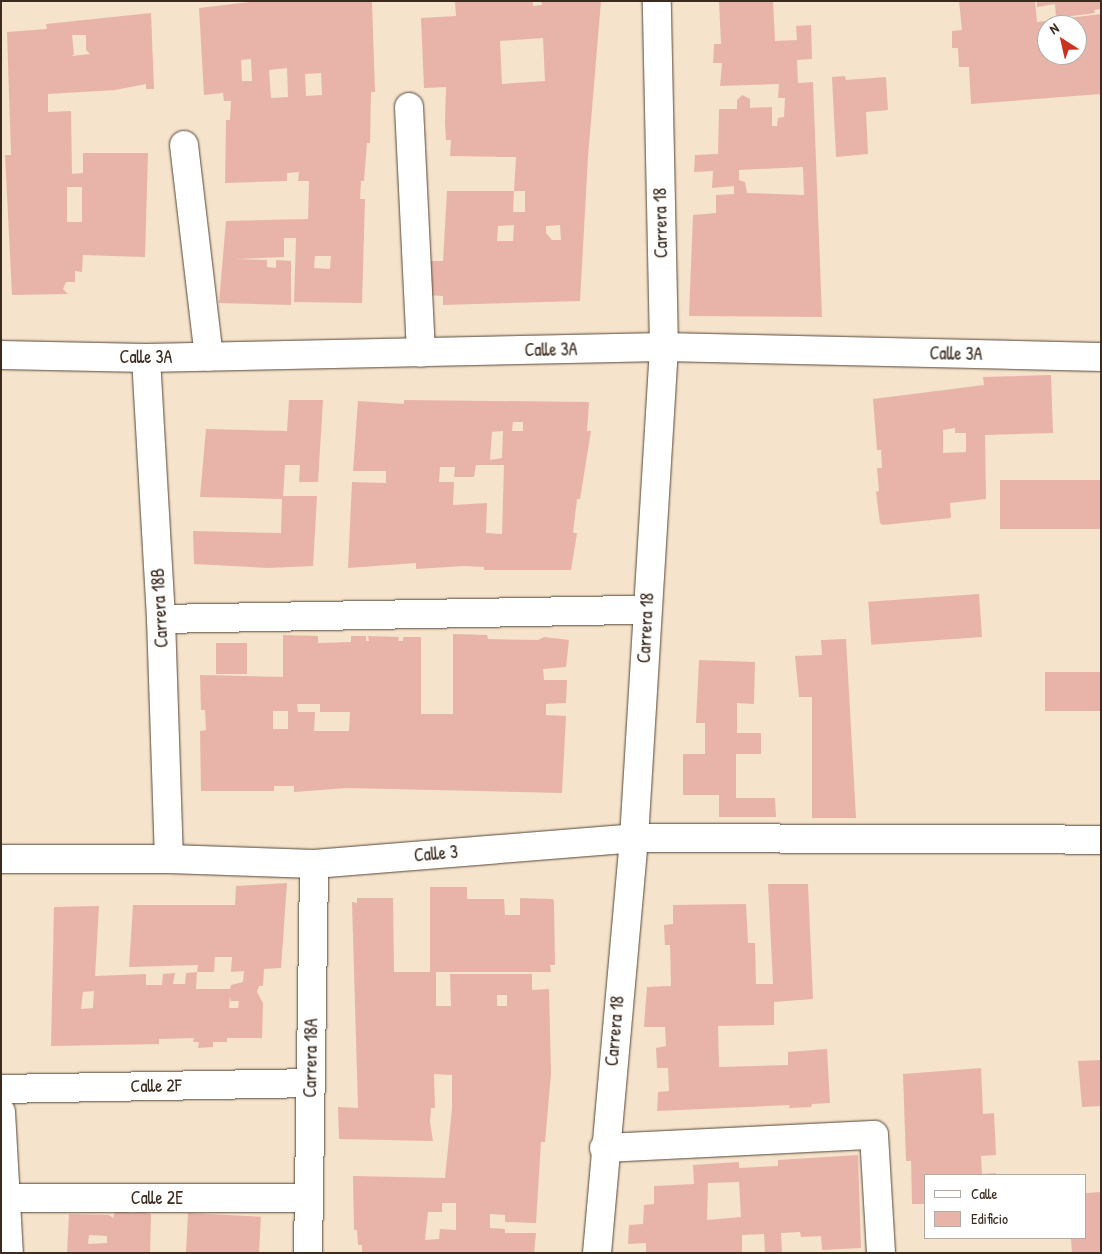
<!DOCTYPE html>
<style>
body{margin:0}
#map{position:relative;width:1102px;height:1254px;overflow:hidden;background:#f5e3cb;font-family:"Patrick Hand",sans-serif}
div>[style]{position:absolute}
.building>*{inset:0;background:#e8b4a9;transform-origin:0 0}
.roads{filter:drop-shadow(0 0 1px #574638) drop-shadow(0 0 1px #574638)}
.street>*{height:28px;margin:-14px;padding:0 14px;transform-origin:14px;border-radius:14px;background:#fff}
span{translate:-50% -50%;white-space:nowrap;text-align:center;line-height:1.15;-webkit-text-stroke:4px #fff;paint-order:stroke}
.street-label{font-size:18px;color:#3b2a1e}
.frame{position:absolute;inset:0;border:2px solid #3b2a1e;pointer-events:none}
.legend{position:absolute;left:924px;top:1174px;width:162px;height:65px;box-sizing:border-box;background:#fff;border:1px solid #b1aaa5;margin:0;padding:6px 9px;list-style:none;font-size:15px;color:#3b2a1e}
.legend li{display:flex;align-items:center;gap:10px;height:25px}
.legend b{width:25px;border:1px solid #b1aaa5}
.north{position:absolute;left:1037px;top:15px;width:50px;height:50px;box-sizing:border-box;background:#fff;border:1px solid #b1aaa5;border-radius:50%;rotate:325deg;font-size:14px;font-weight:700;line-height:20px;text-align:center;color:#3b2a1e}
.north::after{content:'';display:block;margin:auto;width:18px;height:22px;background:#c8321e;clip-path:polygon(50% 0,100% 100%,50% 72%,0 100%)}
</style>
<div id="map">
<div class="building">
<i style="clip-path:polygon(evenodd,259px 1px,372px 1px,375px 92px,371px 92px,370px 143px,367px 143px,364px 181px,361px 181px,360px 199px,365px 199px,362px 303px,294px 302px,296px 238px,284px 238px,284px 257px,236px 259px,267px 260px,267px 267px,276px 268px,276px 260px,291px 261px,291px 305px,219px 303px,226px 221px,308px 219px,309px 181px,298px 181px,299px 172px,287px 173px,287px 181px,225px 183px,226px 120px,230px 120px,231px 101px,224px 101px,223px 93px,204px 95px,199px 8px,259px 1px,251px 59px,252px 81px,242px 81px,241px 60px,251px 59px,259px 1px,287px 68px,288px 97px,271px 98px,269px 70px,287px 68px,259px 1px,321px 73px,322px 95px,306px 96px,305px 74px,321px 73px,259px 1px,315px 256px,331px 256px,330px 269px,314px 268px,315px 256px)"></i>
<i style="clip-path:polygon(evenodd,455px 1px,533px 1px,533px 6px,542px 5px,541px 1px,601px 1px,588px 157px,580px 301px,443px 305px,443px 296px,428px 295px,429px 261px,443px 261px,447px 191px,514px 191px,513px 212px,525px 212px,525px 191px,514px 191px,516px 157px,450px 156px,451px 140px,446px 140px,445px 123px,446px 87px,424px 88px,421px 18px,456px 16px,455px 1px,543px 38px,545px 81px,502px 84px,500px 41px,543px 38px,455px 1px,514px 225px,513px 241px,497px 241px,498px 226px,514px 225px,455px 1px,560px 225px,561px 240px,552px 240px,546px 233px,546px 226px,560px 225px)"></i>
<i style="clip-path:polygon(evenodd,719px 1px,773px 1px,775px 41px,797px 40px,796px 26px,811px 25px,812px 59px,797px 60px,798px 83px,813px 82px,822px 317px,689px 316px,693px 215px,716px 213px,716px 195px,734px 194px,734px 186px,712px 188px,713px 171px,694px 172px,695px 155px,718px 154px,719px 109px,737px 109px,737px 100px,742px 95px,750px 99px,750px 108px,772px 107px,772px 126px,777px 126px,778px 118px,784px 117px,785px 98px,778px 98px,779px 84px,720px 86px,722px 63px,713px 63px,714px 44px,721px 44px,719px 1px,803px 167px,804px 195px,747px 193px,745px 182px,739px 180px,739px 170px,803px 167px)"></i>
<i style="clip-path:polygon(evenodd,959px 1px,1035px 1px,1037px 22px,1101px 14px,1101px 94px,971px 104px,969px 67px,959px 67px,958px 48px,952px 48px,952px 31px,962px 30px,959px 1px,1047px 25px,1077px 25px,1077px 55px,1047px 55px,1047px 25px)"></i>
<i style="clip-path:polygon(1037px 1px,1100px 1px,1101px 9px,1094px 10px,1095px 13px,1056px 18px,1055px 4px,1037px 7px)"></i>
<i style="clip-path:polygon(evenodd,151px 13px,154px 89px,146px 89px,146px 84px,115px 90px,48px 94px,48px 112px,71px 111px,72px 174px,83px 173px,83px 153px,148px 153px,145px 257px,83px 255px,82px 272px,75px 271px,75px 282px,66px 282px,63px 289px,68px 294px,12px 295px,5px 155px,11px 155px,7px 32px,47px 29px,46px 24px,151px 13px,72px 35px,86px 35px,86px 50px,90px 54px,72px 56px,74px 54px,72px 35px,151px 13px,67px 187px,82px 187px,82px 222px,67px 222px,67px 187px)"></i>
<i style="clip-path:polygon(845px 76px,846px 80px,886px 77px,888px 110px,866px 112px,868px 154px,836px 157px,832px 77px)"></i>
<i style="clip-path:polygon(evenodd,1051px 375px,1053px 433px,985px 435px,986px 499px,950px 503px,951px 518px,883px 525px,880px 523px,876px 492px,879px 491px,877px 468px,882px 468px,881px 450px,877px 450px,873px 399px,984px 385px,983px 377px,1051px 375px,955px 428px,955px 433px,966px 433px,966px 452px,943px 453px,943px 430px,955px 428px)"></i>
<i style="clip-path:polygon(289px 400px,323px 400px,318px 482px,299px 482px,300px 465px,285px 465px,284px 482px,283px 496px,317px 496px,313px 566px,268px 568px,194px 564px,193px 531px,281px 533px,282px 499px,200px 497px,206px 429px,287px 431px)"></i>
<i style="clip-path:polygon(evenodd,404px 400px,589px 402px,587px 431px,591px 431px,580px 499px,577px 499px,573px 533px,577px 533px,571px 570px,484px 570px,484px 567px,465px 566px,416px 569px,416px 563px,348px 568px,352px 482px,386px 483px,386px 471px,353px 471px,358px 401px,404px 404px,404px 400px,513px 422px,523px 422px,523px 431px,512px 431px,513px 422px,404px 400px,503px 431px,502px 458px,490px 460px,492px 432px,503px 431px,404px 400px,476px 465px,504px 465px,502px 534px,486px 533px,487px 503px,453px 505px,454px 482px,439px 482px,440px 467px,455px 467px,454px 477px,474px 477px,476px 465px)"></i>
<i style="left:1101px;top:480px;width:49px;height:101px;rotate:90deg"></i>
<i style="left:979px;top:594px;width:43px;height:111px;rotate:86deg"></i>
<i style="clip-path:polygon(evenodd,453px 634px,487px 635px,488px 639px,538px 640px,544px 637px,569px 640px,566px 667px,543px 669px,544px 680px,567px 680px,566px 703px,546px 704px,546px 715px,566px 716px,562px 793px,347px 788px,294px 792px,294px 786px,274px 786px,274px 791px,201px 791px,200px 731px,206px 730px,205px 710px,201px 710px,200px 675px,283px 677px,283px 635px,318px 636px,318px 643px,351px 642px,351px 636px,366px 636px,366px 641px,369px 641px,368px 636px,399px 637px,398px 641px,403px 641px,403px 637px,421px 637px,421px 714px,453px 714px,453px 634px,297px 704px,320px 704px,320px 712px,350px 712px,349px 731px,314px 731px,315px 712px,298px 712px,297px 704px,453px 634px,273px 711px,288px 711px,288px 729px,273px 729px,273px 711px)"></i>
<i style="clip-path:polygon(846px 639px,856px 818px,812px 818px,812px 697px,799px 697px,795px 656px,822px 655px,821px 640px)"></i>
<i style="left:216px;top:643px;width:31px;height:31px"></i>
<i style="clip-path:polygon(699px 660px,755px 662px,754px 704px,737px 703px,737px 733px,761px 733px,761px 754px,736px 754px,736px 798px,775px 798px,776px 817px,719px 817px,719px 795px,683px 795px,683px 754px,705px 754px,705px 723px,696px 723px)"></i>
<i style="left:1101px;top:672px;width:39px;height:56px;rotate:90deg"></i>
<i style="clip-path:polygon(evenodd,287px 883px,281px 968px,264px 969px,263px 986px,259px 986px,257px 992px,263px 1003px,262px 1038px,227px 1038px,227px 1042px,213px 1042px,213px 1047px,198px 1048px,199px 1042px,193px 1042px,194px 1038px,159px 1039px,159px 1044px,51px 1046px,54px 907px,99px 906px,95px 976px,146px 974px,146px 985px,162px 985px,163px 974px,175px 973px,173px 984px,185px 984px,186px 973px,197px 972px,196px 989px,230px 989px,231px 985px,243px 982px,244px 971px,231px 972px,232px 957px,215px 957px,214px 972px,197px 972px,198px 965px,129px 967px,133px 905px,235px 905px,236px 886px,287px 883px,94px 991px,93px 1008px,81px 1009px,83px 992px,94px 991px,287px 883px,230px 997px,231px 1001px,239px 1001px,238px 1008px,229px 1008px,230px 997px)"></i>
<i style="clip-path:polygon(768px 884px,808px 884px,813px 999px,774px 1002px,774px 1025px,718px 1026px,719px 1067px,788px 1065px,788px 1052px,827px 1049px,830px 1103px,812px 1104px,811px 1107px,789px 1108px,790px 1105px,657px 1111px,658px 1092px,669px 1091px,668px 1068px,657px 1068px,656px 1048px,666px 1046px,665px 1027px,644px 1027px,645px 1012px,647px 987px,671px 986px,670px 945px,665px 945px,664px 925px,673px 924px,673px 905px,746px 904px,748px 943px,755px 943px,756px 984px,773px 984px)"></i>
<i style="clip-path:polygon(evenodd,430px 887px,467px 887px,467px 899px,504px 899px,505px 915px,520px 915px,520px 898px,553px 899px,554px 902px,555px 965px,550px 965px,551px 972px,436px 972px,436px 1006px,451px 1006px,450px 974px,532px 974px,532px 990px,549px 989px,551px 1074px,545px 1142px,541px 1142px,536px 1223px,505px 1222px,505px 1215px,490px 1214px,490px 1228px,505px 1229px,505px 1233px,536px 1233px,534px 1253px,362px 1253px,362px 1245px,358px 1245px,357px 1230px,354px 1230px,353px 1176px,445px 1178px,452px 1108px,452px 1075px,434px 1074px,435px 1108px,431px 1108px,430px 1122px,433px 1141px,339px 1139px,338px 1107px,358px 1108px,352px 902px,357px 903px,357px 898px,393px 898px,394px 972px,430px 972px,430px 887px,497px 995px,507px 995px,507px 1006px,497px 1006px,497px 995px,430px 887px,442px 1203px,456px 1203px,456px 1230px,440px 1229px,439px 1239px,425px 1240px,428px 1212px,442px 1212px,442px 1203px)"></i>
<i style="clip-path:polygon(1101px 1060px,1101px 1106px,1082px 1107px,1078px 1061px)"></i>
<i style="clip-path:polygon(981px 1068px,983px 1114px,994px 1113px,996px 1155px,981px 1156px,982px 1174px,996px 1173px,996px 1175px,926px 1175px,926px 1204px,912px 1204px,911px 1161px,906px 1161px,903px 1074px)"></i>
<i style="clip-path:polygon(evenodd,858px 1155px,861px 1248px,822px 1250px,821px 1236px,801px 1237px,800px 1232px,781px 1233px,782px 1253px,765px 1253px,764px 1234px,742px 1235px,742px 1253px,646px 1253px,646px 1243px,628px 1244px,629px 1225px,643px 1224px,644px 1205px,654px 1204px,654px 1186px,694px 1184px,693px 1165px,739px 1162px,739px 1168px,778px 1166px,778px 1160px,858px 1155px,739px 1182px,741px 1217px,707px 1220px,708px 1183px,739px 1182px)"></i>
<i style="clip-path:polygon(1101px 1192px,1101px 1253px,1072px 1253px,1071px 1238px,1086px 1238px,1086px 1193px)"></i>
<i style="clip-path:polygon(evenodd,135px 1210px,151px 1214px,150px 1253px,67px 1253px,69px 1214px,109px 1215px,113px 1218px,115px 1211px,135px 1213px,135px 1210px,89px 1235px,107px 1236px,107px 1243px,88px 1244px,89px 1235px)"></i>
<i style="left:188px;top:1213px;width:73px;height:40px;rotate:3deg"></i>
</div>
<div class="roads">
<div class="street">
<i style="left:409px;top:107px;width:246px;rotate:87.2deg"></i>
<i style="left:184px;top:145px;width:213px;rotate:83.3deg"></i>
<i style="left:1px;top:355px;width:145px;rotate:1.2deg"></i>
<i style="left:146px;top:358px;width:518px;rotate:-1.22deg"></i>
<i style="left:664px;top:347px;width:437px;rotate:1.3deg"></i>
<i style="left:146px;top:358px;width:261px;rotate:86.7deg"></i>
<i style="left:161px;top:619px;width:240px;rotate:88.1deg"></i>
<i style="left:161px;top:619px;width:486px;rotate:-1.1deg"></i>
<i style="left:1px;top:859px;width:168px"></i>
<i style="left:169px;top:859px;width:145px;rotate:2deg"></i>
<i style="left:314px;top:864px;width:321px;rotate:-4.6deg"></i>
<i style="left:634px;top:838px;width:467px;rotate:0.2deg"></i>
<i style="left:1px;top:1089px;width:310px;rotate:-1.1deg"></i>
<i style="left:1px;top:1112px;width:141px;rotate:86.8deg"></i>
<i style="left:604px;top:1148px;width:270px;rotate:-2.8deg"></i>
<i style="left:874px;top:1135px;width:118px;rotate:86.6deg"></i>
<i style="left:6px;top:1198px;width:303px"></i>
<i style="left:308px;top:1253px;width:389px;rotate:-89.1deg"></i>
<i style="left:597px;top:1253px;width:417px;rotate:-84.9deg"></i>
<i style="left:634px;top:838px;width:492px;rotate:-86.5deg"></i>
<i style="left:664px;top:347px;width:346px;rotate:-91.2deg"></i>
</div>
</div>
<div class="street-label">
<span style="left:661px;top:223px;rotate:-91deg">Carrera 18</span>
<span style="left:551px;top:350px;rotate:-1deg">Calle 3A</span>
<span style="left:956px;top:354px;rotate:1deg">Calle 3A</span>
<span style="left:146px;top:357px">Calle 3A</span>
<span style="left:160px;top:608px;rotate:-93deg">Carrera 18B</span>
<span style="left:646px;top:628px;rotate:-87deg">Carrera 18</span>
<span style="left:436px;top:854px;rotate:-5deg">Calle 3</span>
<span style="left:615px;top:1031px;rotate:-85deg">Carrera 18</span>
<span style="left:311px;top:1058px;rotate:-89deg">Carrera 18A</span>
<span style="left:156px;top:1086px;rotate:-1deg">Calle 2F</span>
<span style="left:157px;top:1198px">Calle 2E</span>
</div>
<div class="frame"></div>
<ul class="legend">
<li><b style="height:6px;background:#fff"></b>Calle</li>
<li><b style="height:14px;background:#e8b4a9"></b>Edificio</li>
</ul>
<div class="north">N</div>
</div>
